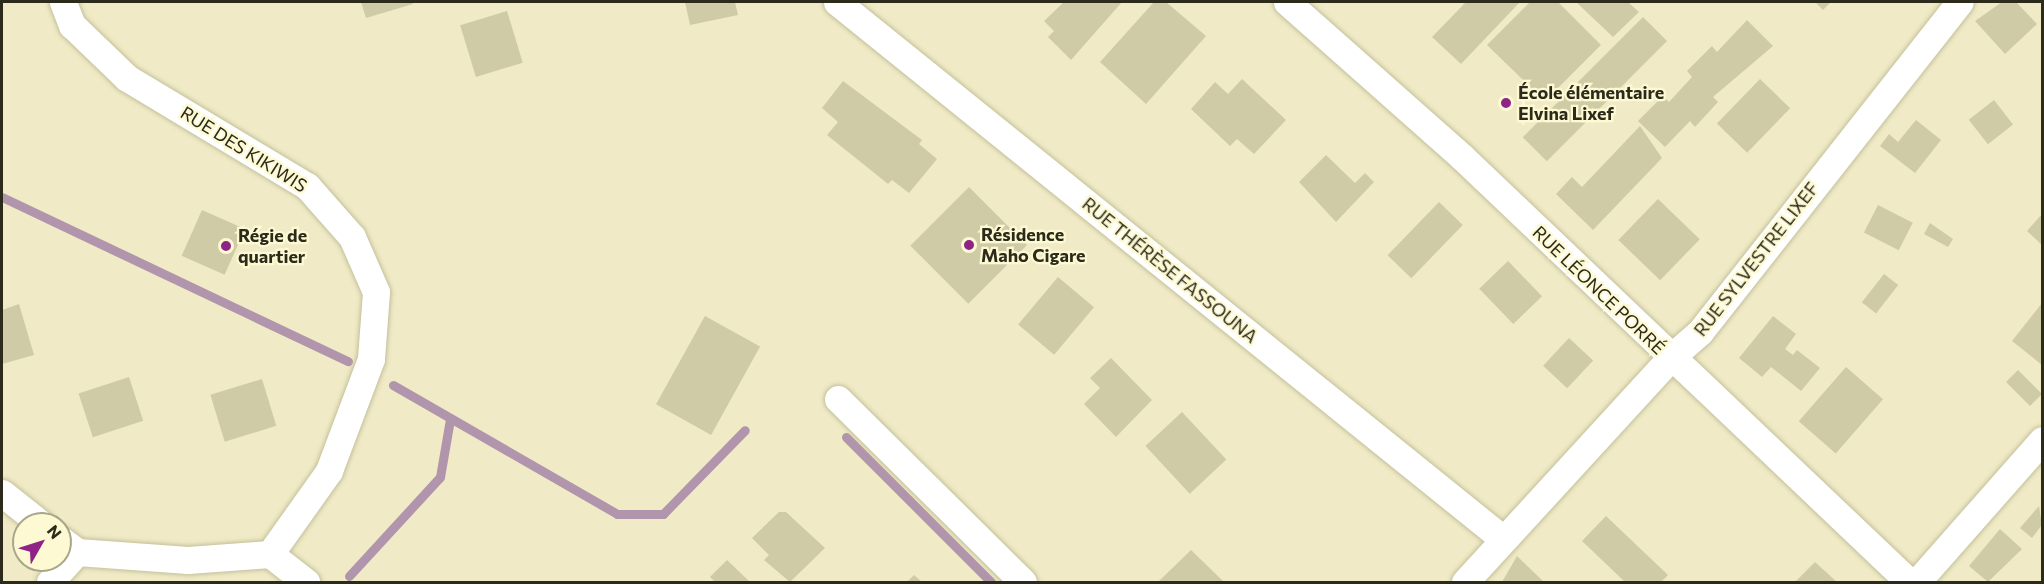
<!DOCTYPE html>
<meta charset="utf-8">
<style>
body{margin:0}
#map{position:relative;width:2044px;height:584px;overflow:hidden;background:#f0ebc6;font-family:Commissioner,sans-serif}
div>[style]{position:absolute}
.stream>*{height:9px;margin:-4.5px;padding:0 4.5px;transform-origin:4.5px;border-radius:4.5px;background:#b095ac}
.building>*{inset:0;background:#cfcba7;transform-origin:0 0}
.roads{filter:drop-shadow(0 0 2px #c4c09c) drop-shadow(0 0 2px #c4c09c)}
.street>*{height:27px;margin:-13.5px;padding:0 13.5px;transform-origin:13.5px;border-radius:13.5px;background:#fff}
.dots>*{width:16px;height:16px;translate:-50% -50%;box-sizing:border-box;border:3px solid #fdf9d3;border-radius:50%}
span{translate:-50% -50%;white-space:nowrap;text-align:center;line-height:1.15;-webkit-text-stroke:4.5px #fdf9d3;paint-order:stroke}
.poi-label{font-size:18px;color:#2b2a1b;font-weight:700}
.left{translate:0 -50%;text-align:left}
.street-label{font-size:18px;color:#2b2a1b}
.frame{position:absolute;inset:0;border:3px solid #2b2a1b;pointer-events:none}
.north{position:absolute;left:12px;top:512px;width:60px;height:60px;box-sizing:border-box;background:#fdf9d3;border:2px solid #a9a689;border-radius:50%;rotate:51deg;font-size:16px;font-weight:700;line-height:24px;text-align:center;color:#2b2a1b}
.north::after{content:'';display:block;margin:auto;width:21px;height:27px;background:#902386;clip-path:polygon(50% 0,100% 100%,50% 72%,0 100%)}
</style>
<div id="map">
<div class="stream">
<i style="left:2px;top:197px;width:383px;rotate:25.4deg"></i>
<i style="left:393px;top:385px;width:258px;rotate:29.9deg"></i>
<i style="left:617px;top:514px;width:46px"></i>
<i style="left:663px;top:514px;width:117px;rotate:-45.7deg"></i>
<i style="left:846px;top:437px;width:205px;rotate:45deg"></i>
<i style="left:349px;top:576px;width:134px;rotate:-47.4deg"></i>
<i style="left:440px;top:477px;width:59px;rotate:-80.2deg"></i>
</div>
<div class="building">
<i style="clip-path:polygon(361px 2px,412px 2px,413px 4px,366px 18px)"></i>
<i style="clip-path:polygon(685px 2px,735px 2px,738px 15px,690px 25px)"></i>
<i style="clip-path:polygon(1064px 2px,1122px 2px,1071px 60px,1048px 37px,1054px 31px,1044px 21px)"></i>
<i style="clip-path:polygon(1154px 2px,1166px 2px,1206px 36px,1146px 104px,1100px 62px)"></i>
<i style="clip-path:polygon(1466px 2px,1520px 2px,1461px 64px,1432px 37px)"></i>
<i style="clip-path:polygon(1530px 2px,1558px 2px,1601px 45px,1545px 101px,1487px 45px)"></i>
<i style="clip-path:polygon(1576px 2px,1628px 2px,1639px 12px,1613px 37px)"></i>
<i style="clip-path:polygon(1815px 2px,1831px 2px,1823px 10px)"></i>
<i style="clip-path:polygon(2002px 2px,2016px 2px,2037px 24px,2005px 54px,1975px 21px)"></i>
<i style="left:507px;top:11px;width:54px;height:49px;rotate:73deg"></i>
<i style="left:1643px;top:17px;width:34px;height:170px;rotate:45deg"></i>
<i style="clip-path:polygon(1747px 20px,1773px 46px,1713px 97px,1718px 102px,1695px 127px,1690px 121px,1665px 147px,1638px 121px,1663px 96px,1669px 102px,1692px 77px,1687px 71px,1712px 46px,1717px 52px)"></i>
<i style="clip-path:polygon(1242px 79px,1286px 120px,1254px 154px,1237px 139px,1230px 146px,1191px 109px,1215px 82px,1228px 94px)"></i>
<i style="left:1760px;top:79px;width:42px;height:62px;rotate:44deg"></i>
<i style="clip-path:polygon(843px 81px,922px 140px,919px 144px,937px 159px,909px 193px,892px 180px,888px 184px,827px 135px,838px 122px,822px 108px)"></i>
<i style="left:1994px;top:100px;width:31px;height:32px;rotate:52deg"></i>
<i style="clip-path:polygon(1916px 120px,1941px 140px,1915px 173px,1880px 146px,1889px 134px,1898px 142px)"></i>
<i style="clip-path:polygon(1640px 126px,1662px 158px,1593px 230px,1556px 194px,1572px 177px,1582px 187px)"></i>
<i style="clip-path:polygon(1326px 155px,1355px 183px,1365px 173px,1374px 182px,1336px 222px,1299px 182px)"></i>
<i style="left:969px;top:187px;width:82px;height:83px;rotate:45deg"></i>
<i style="left:1658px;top:199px;width:58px;height:57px;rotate:44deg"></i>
<i style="left:1439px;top:202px;width:33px;height:74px;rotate:44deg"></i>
<i style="left:1878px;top:205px;width:39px;height:31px;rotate:27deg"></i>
<i style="left:202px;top:210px;width:47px;height:50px;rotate:24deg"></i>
<i style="clip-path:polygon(2042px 214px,2042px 245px,2027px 231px)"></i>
<i style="clip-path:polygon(1930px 223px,1953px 239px,1948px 247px,1924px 234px)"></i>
<i style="left:1508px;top:261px;width:49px;height:40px;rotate:46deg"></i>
<i style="left:1884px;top:274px;width:18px;height:36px;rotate:38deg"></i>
<i style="left:1058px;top:277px;width:47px;height:62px;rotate:40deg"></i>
<i style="clip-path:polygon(2042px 303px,2042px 365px,2012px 341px)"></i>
<i style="clip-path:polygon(19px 304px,34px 355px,2px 364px,2px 310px)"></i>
<i style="left:705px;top:316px;width:63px;height:101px;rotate:29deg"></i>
<i style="clip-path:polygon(1773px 316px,1796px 334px,1785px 349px,1793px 355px,1797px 350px,1820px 368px,1801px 391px,1771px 367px,1762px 377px,1739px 358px)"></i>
<i style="left:1569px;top:338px;width:33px;height:38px;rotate:43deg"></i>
<i style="clip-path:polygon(1111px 358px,1152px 400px,1116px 437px,1084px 404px,1100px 388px,1090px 378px)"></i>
<i style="left:1846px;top:367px;width:49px;height:72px;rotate:41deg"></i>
<i style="left:2018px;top:370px;width:34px;height:17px;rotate:45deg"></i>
<i style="left:129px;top:377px;width:46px;height:53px;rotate:72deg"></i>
<i style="left:262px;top:379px;width:49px;height:54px;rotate:73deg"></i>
<i style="left:1182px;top:412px;width:65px;height:50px;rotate:47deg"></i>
<i style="clip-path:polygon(2039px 506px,2042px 525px,2032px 538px,2020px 528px)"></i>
<i style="clip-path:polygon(779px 512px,786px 512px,825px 548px,790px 582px,764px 560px,769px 555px,752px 538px)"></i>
<i style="clip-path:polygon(1606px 516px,1668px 575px,1661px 582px,1625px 582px,1582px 541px)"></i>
<i style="clip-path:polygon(2000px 529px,2022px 549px,1988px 582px,1969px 566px)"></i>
<i style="clip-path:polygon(1191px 550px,1224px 582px,1158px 582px)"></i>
<i style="clip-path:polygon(1517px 556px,1544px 582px,1502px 582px)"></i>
<i style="clip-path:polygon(727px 560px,750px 582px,715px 582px,710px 577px)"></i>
<i style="clip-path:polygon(1815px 562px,1837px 582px,1795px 582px)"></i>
<i style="clip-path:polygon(914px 575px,922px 582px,907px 582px)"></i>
</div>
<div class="roads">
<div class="street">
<i style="left:63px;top:2px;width:25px;rotate:69deg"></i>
<i style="left:72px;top:25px;width:76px;rotate:43.9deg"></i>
<i style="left:127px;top:78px;width:210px;rotate:31deg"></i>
<i style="left:307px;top:186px;width:68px;rotate:48.6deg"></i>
<i style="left:352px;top:237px;width:60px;rotate:66.4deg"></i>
<i style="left:376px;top:292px;width:67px;rotate:94.3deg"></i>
<i style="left:371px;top:359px;width:120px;rotate:110.6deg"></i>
<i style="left:329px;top:471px;width:102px;rotate:125.4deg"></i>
<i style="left:837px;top:2px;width:856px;rotate:38.88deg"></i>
<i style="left:1287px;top:2px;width:234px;rotate:41.5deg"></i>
<i style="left:1462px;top:157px;width:617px;rotate:43.55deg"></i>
<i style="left:838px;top:399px;width:260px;rotate:44.7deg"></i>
<i style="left:2px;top:493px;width:50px;rotate:38.5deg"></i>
<i style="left:60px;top:539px;width:21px;rotate:37deg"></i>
<i style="left:77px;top:552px;width:111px;rotate:4.1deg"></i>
<i style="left:188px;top:560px;width:82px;rotate:-4.2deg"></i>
<i style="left:270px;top:554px;width:46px;rotate:37.9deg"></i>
<i style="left:50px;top:582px;width:40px;rotate:-48deg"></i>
<i style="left:1465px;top:582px;width:302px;rotate:-47.5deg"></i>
<i style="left:1669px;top:359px;width:41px;rotate:-41.1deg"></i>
<i style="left:1700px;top:332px;width:420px;rotate:-51.8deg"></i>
<i style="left:1917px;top:582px;width:189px;rotate:-48.6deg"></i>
</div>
</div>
<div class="dots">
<i style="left:1506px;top:103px;background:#902386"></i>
<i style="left:969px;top:245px;background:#902386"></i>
<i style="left:226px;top:246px;background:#902386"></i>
</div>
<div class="poi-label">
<span class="left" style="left:1518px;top:103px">École élémentaire<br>Elvina Lixef</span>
<span class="left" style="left:981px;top:245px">Résidence<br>Maho Cigare</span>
<span class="left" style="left:238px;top:246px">Régie de<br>quartier</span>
</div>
<div class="street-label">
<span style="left:244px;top:149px;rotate:32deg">RUE DES KIKIWIS</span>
<span style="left:1756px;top:259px;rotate:-52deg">RUE SYLVESTRE LIXEF</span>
<span style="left:1170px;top:270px;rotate:39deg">RUE THÉRÈSE FASSOUNA</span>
<span style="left:1599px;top:290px;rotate:44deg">RUE LÉONCE PORRÉ</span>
</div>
<div class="frame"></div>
<div class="north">N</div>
</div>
